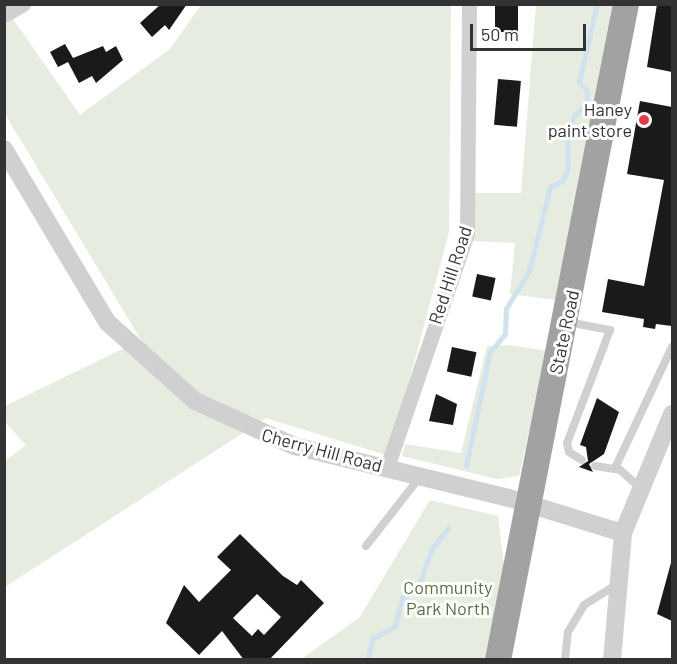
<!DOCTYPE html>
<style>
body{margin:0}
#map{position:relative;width:677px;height:664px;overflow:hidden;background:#fff;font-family:Barlow,sans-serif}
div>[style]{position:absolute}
.green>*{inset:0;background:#e6ecdf}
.stream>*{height:4.5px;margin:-2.25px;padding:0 2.25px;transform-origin:2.25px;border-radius:2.25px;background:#cfe2ee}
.building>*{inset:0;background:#1a1a1a;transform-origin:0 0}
.service>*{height:8px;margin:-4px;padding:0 4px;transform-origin:4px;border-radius:4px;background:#d0d0d0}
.minor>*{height:15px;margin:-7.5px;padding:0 7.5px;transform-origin:7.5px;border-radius:7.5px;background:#d0d0d0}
.tertiary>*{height:18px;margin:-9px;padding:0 9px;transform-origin:9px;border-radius:9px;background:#d0d0d0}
.trunk>*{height:26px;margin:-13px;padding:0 13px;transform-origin:13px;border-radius:13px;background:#a2a2a2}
.dots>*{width:16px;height:16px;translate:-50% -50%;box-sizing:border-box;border:3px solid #fff;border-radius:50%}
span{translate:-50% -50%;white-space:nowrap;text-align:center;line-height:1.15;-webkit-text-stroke:6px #fff;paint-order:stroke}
.poi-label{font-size:18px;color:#333}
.right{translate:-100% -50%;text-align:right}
.street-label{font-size:18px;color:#333}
.park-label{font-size:18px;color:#56703f}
.frame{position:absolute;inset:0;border:6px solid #333;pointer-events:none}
.scale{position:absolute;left:470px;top:24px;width:116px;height:27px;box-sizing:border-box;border:3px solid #333;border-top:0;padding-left:8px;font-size:18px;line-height:21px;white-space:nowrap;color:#333;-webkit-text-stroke:4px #fff;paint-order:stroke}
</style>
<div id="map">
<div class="green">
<i style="clip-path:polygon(201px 5px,451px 5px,449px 232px,389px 456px,266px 418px,5px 587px,5px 461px,26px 445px,5px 422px,5px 406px,141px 340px,5px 114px,4px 6px,80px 115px,170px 49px)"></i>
<i style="clip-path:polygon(536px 5px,612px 5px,557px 300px,510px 294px,515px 243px,471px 241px,474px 193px,521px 193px)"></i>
<i style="clip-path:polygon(509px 345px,547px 351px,519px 476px,497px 479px,402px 456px,405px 444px,461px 453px,487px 346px)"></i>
<i style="clip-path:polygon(430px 500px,498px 516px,504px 565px,486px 659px,300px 660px,360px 617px)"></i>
</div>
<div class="stream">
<i style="left:466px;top:466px;width:116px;rotate:-78.1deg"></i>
<i style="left:490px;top:352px;width:23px;rotate:-50deg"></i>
<i style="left:505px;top:334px;width:25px;rotate:-88deg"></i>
<i style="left:506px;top:309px;width:44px;rotate:-58.8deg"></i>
<i style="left:529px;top:271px;width:87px;rotate:-76deg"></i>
<i style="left:550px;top:187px;width:15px;rotate:-28deg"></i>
<i style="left:563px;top:180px;width:13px;rotate:-67deg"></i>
<i style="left:568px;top:168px;width:31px;rotate:-92deg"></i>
<i style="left:567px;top:137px;width:22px;rotate:-72deg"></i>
<i style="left:574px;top:116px;width:16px;rotate:-43deg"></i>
<i style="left:586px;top:105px;width:14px;rotate:-86deg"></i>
<i style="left:587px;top:91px;width:12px;rotate:-132deg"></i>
<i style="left:579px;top:82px;width:80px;rotate:-77deg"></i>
<i style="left:368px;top:660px;width:21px;rotate:-79deg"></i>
<i style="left:372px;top:639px;width:26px;rotate:-29deg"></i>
<i style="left:395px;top:626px;width:29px;rotate:-76deg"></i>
<i style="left:402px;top:598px;width:17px;rotate:-28deg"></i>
<i style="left:417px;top:590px;width:45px;rotate:-70.3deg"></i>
<i style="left:432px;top:548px;width:25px;rotate:-50deg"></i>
</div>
<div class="building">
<i style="clip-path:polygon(161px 4px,187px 4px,169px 30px,165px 25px,152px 37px,140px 23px)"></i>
<i style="left:495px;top:4px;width:23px;height:28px"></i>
<i style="clip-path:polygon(657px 4px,672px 4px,672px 72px,647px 67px)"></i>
<i style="clip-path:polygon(65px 44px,73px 58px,103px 46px,106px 52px,116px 46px,123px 60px,96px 83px,92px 76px,79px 83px,68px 62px,58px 67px,50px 52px)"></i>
<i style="left:498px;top:79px;width:23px;height:46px;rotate:5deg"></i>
<i style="clip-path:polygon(640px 101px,672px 107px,672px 326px,656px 324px,655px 329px,643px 327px,644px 319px,602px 312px,608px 279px,644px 286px,664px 180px,627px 174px)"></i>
<i style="left:477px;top:274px;width:19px;height:23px;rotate:12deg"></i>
<i style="left:452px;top:347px;width:25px;height:25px;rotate:12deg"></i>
<i style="clip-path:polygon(436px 394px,457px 404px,453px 425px,429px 421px)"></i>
<i style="clip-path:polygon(597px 398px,619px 412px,604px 454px,589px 464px,593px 472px,579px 467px,588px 461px,586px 447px,580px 445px)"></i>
<i style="clip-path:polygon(evenodd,240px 534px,283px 576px,297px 585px,301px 580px,324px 603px,269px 660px,244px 660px,222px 631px,199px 655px,166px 623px,184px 585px,199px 602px,231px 570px,217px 557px,240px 534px,257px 594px,281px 617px,264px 635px,258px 629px,252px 636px,233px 618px,257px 594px)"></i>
<i style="clip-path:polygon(672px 559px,672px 621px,657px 614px)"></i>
</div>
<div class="service">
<i style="left:568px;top:322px;width:43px;rotate:10.8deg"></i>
<i style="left:610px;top:330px;width:121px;rotate:110.8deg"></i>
<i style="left:567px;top:443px;width:9px;rotate:77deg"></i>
<i style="left:569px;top:452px;width:15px;rotate:32deg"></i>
<i style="left:595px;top:466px;width:25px;rotate:9deg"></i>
<i style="left:638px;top:486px;width:30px;rotate:-138deg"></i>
<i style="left:616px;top:466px;width:132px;rotate:-64.8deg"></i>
<i style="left:366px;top:546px;width:88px;rotate:-52deg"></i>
<i style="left:565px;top:660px;width:28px;rotate:-84deg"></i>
<i style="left:568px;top:632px;width:31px;rotate:-59deg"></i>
<i style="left:584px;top:605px;width:36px;rotate:-32deg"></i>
</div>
<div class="minor">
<i style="left:4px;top:15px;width:22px;rotate:-30deg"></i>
<i style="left:387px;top:467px;width:246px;rotate:-71.1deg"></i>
<i style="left:467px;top:234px;width:230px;rotate:-89.5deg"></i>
</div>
<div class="tertiary">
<i style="left:4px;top:149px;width:201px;rotate:59.2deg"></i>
<i style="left:107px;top:322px;width:118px;rotate:41.9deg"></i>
<i style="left:195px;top:401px;width:109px;rotate:24.4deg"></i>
<i style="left:294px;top:446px;width:221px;rotate:13.6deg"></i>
<i style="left:509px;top:498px;width:119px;rotate:17.1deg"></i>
<i style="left:612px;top:660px;width:127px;rotate:-85deg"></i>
<i style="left:623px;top:533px;width:129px;rotate:-67.6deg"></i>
</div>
<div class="trunk">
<i style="left:498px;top:660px;width:668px;rotate:-78.96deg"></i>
</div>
<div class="dots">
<i style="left:644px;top:120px;background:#e63946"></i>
</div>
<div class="poi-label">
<span class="right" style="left:632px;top:120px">Haney<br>paint store</span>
</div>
<div class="street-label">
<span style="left:450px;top:275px;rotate:-72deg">Red Hill Road</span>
<span style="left:564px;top:332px;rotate:-78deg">State Road</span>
<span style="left:322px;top:450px;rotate:15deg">Cherry Hill Road</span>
</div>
<div class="park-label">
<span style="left:448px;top:598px">Community<br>Park North</span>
</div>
<div class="frame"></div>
<div class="scale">50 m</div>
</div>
